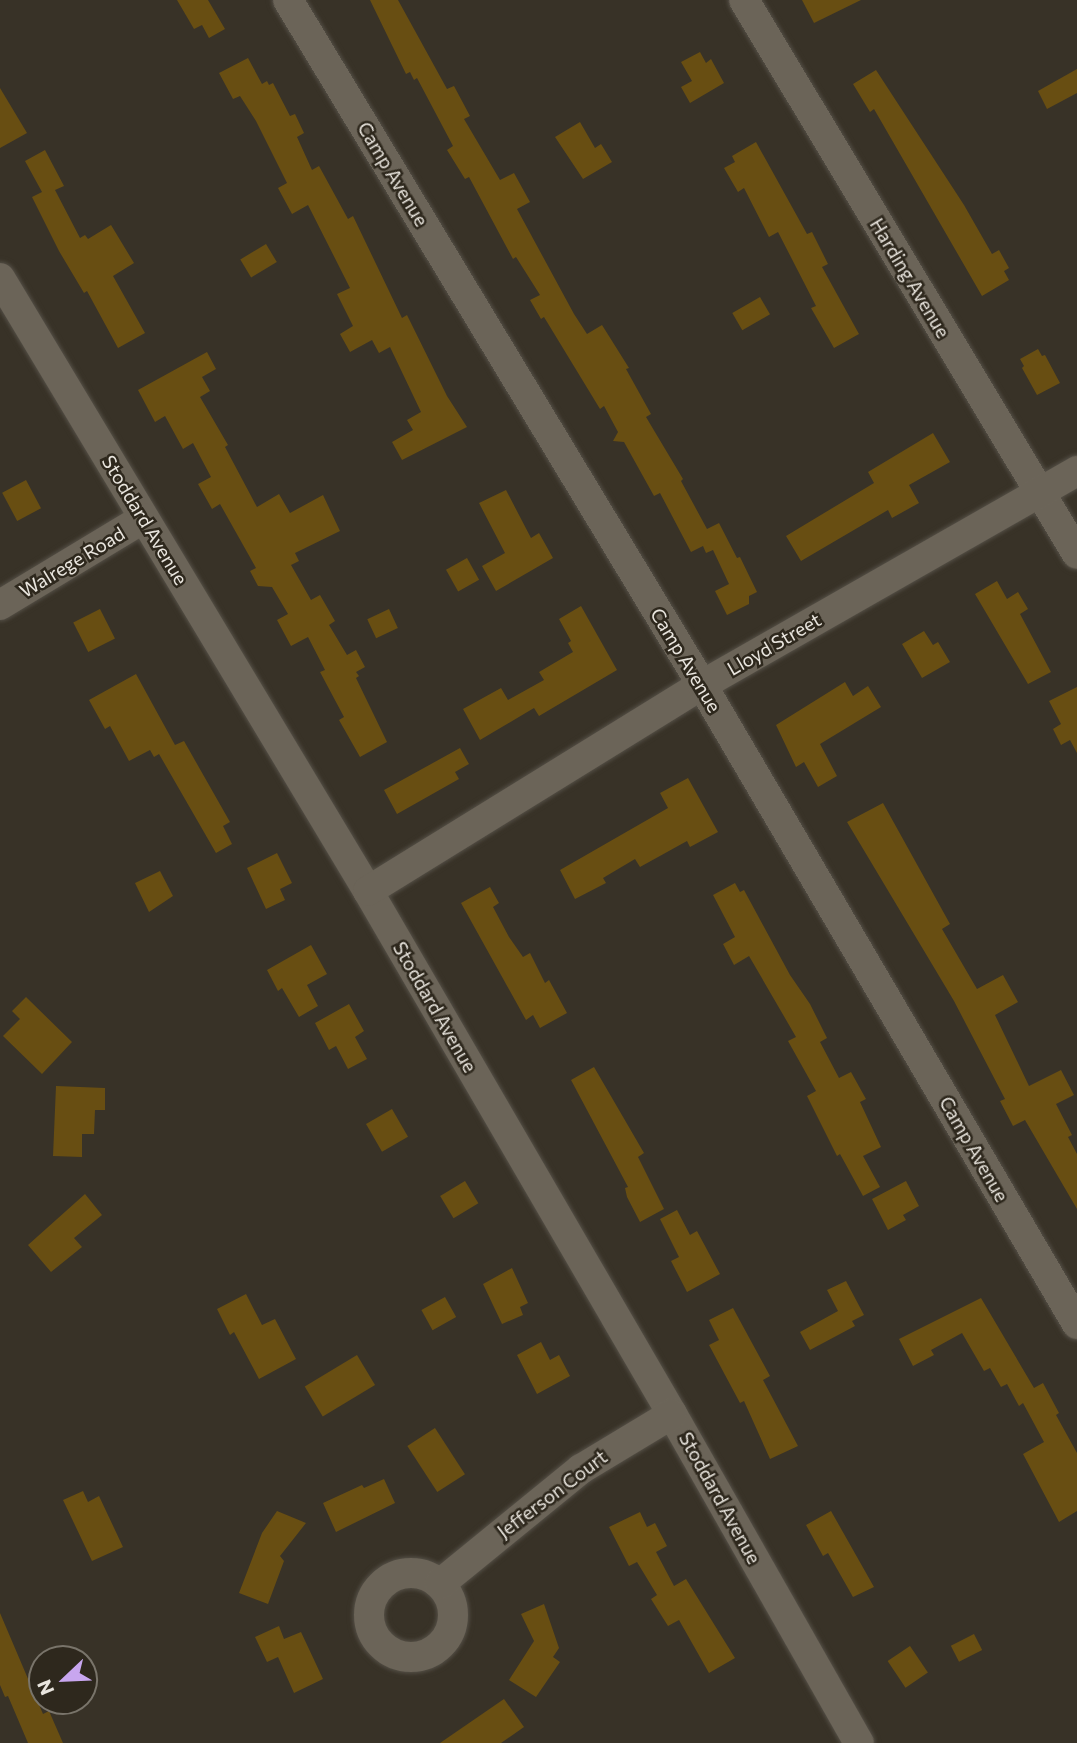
<!DOCTYPE html>
<style>
body{margin:0}
#map{position:relative;width:1077px;height:1743px;overflow:hidden;background:#383227;font-family:Commissioner,sans-serif}
div>[style]{position:absolute}
.building>*{inset:0;background:#684e12;transform-origin:0 0}
.roads{filter:drop-shadow(0 0 2px #544f46) drop-shadow(0 0 2px #544f46)}
.minor>*{height:30px;margin:-15px;padding:0 15px;transform-origin:15px;border-radius:15px;background:#6b6458}
.minor>.ring{margin:-15px;padding:0;box-sizing:content-box;background:none;border:30px solid #6b6458;border-radius:50%}
span{translate:-50% -50%;white-space:nowrap;text-align:center;line-height:1.15;-webkit-text-stroke:5px #2e281d;paint-order:stroke}
.street-label{font-size:19px;color:#e9e5de}
.north{position:absolute;left:28px;top:1645px;width:70px;height:70px;box-sizing:border-box;background:#2e281d;border:2px solid #79746a;border-radius:50%;rotate:247deg;font-size:19px;font-weight:700;line-height:28px;text-align:center;color:#e9e5de}
.north::after{content:'';display:block;margin:auto;width:24px;height:32px;background:#c8a6ef;clip-path:polygon(50% 0,100% 100%,50% 72%,0 100%)}
</style>
<div id="map">
<div class="building">
<i style="clip-path:polygon(177px 0,208px 0,225px 29px,209px 38px,202px 25px,194px 29px)"></i>
<i style="clip-path:polygon(370px 0,398px 0,447px 89px,454px 86px,470px 116px,464px 119px,500px 180px,514px 173px,530px 202px,517px 209px,574px 314px,587px 334px,602px 325px,629px 368px,626px 369px,651px 414px,646px 417px,683px 479px,681px 481px,707px 529px,719px 523px,737px 558px,740px 557px,757px 592px,749px 596px,749px 604px,727px 615px,715px 591px,729px 584px,713px 550px,706px 553px,703px 546px,691px 552px,660px 493px,654px 496px,624px 442px,613px 441px,618px 432px,604px 406px,600px 409px,544px 317px,541px 319px,530px 300px,540px 295px,516px 257px,513px 259px,469px 177px,465px 179px,447px 150px,453px 146px,417px 78px,414px 80px,410px 72px,406px 74px)"></i>
<i style="clip-path:polygon(802px 0,861px 0,814px 23px)"></i>
<i style="clip-path:polygon(700px 52px,706px 63px,711px 59px,724px 83px,690px 103px,681px 87px,692px 81px,681px 62px)"></i>
<i style="clip-path:polygon(248px 58px,262px 84px,267px 81px,269px 85px,273px 83px,290px 116px,295px 114px,304px 133px,297px 137px,312px 170px,319px 166px,348px 219px,353px 216px,402px 318px,407px 315px,447px 396px,467px 427px,402px 460px,392px 442px,413px 430px,407px 420px,421px 412px,390px 347px,379px 353px,372px 340px,350px 352px,340px 334px,353px 326px,337px 294px,350px 288px,308px 205px,292px 214px,278px 188px,287px 183px,256px 121px,240px 96px,233px 99px,219px 73px)"></i>
<i style="clip-path:polygon(1077px 69px,1077px 93px,1047px 109px,1038px 91px)"></i>
<i style="clip-path:polygon(876px 70px,964px 205px,992px 254px,999px 250px,1009px 268px,1004px 271px,1009px 280px,982px 296px,874px 109px,870px 112px,853px 84px)"></i>
<i style="clip-path:polygon(0 88px,27px 133px,0 148px)"></i>
<i style="clip-path:polygon(580px 122px,595px 148px,601px 144px,612px 162px,583px 179px,555px 137px)"></i>
<i style="clip-path:polygon(756px 142px,807px 234px,812px 232px,828px 264px,822px 267px,859px 334px,834px 348px,811px 308px,816px 306px,778px 232px,769px 237px,744px 188px,738px 192px,724px 168px,735px 162px,732px 156px)"></i>
<i style="clip-path:polygon(45px 150px,64px 186px,55px 190px,80px 238px,85px 235px,88px 239px,111px 225px,134px 263px,113px 276px,145px 333px,118px 348px,87px 291px,84px 293px,59px 251px,32px 197px,42px 192px,25px 161px)"></i>
<i style="left:266px;top:244px;width:21px;height:30px;rotate:59deg"></i>
<i style="left:760px;top:297px;width:20px;height:32px;rotate:60deg"></i>
<i style="clip-path:polygon(1038px 349px,1042px 356px,1045px 355px,1060px 383px,1037px 395px,1022px 368px,1024px 366px,1020px 359px)"></i>
<i style="clip-path:polygon(207px 352px,216px 369px,202px 377px,210px 391px,200px 397px,228px 445px,225px 447px,257px 507px,279px 494px,290px 513px,323px 495px,340px 531px,295px 553px,299px 561px,291px 565px,311px 600px,320px 595px,335px 621px,329px 625px,347px 655px,356px 650px,365px 667px,356px 672px,359px 676px,356px 678px,387px 742px,360px 757px,339px 720px,344px 717px,320px 672px,325px 670px,308px 637px,291px 646px,277px 620px,288px 614px,272px 587px,258px 586px,250px 571px,256px 568px,220px 504px,212px 509px,198px 484px,211px 477px,193px 443px,183px 449px,165px 416px,155px 422px,138px 390px)"></i>
<i style="clip-path:polygon(933px 433px,950px 462px,909px 485px,919px 503px,892px 518px,888px 510px,801px 561px,786px 536px,874px 483px,868px 472px)"></i>
<i style="left:26px;top:480px;width:32px;height:27px;rotate:62deg"></i>
<i style="clip-path:polygon(506px 490px,531px 538px,539px 533px,553px 558px,496px 591px,482px 566px,505px 553px,479px 503px)"></i>
<i style="left:467px;top:558px;width:25px;height:24px;rotate:61deg"></i>
<i style="clip-path:polygon(997px 581px,1007px 599px,1018px 592px,1028px 609px,1020px 614px,1051px 672px,1028px 684px,975px 594px)"></i>
<i style="clip-path:polygon(581px 606px,617px 670px,539px 716px,534px 708px,480px 740px,463px 709px,501px 688px,508px 700px,544px 680px,539px 672px,573px 652px,568px 643px,571px 641px,559px 619px)"></i>
<i style="left:100px;top:609px;width:33px;height:30px;rotate:63deg"></i>
<i style="left:389px;top:609px;width:21px;height:24px;rotate:65deg"></i>
<i style="clip-path:polygon(924px 631px,933px 645px,938px 642px,950px 662px,922px 678px,902px 644px)"></i>
<i style="clip-path:polygon(136px 674px,175px 745px,184px 741px,230px 822px,223px 826px,232px 844px,216px 853px,159px 754px,154px 757px,150px 750px,129px 761px,110px 726px,105px 729px,89px 700px)"></i>
<i style="clip-path:polygon(845px 682px,853px 696px,868px 686px,881px 707px,820px 744px,837px 776px,818px 787px,804px 762px,796px 767px,776px 725px)"></i>
<i style="clip-path:polygon(1077px 687px,1077px 753px,1070px 740px,1061px 745px,1053px 729px,1061px 724px,1049px 701px)"></i>
<i style="clip-path:polygon(460px 748px,469px 764px,455px 772px,459px 779px,397px 814px,384px 790px)"></i>
<i style="clip-path:polygon(688px 778px,718px 832px,690px 847px,687px 841px,640px 867px,635px 859px,603px 878px,606px 883px,575px 899px,560px 870px,668px 808px,660px 793px)"></i>
<i style="clip-path:polygon(883px 803px,950px 924px,942px 929px,977px 989px,1003px 975px,1018px 1002px,995px 1015px,1029px 1086px,1061px 1070px,1074px 1095px,1056px 1104px,1072px 1135px,1068px 1137px,1077px 1154px,1077px 1209px,1025px 1120px,1013px 1126px,1000px 1101px,1005px 1099px,954px 1001px,847px 822px)"></i>
<i style="clip-path:polygon(277px 853px,292px 883px,280px 889px,285px 900px,266px 909px,247px 868px)"></i>
<i style="clip-path:polygon(160px 871px,173px 896px,149px 912px,135px 883px)"></i>
<i style="clip-path:polygon(735px 883px,740px 892px,744px 890px,790px 975px,810px 1004px,827px 1038px,820px 1042px,839px 1078px,851px 1072px,866px 1099px,860px 1102px,881px 1147px,863px 1156px,880px 1187px,863px 1196px,840px 1154px,837px 1156px,807px 1096px,816px 1091px,788px 1041px,796px 1037px,749px 956px,734px 965px,723px 944px,735px 937px,713px 895px)"></i>
<i style="clip-path:polygon(490px 887px,499px 903px,493px 907px,509px 937px,523px 957px,530px 953px,545px 983px,549px 980px,567px 1013px,540px 1028px,533px 1015px,526px 1020px,461px 903px)"></i>
<i style="clip-path:polygon(311px 945px,327px 974px,307px 985px,318px 1006px,299px 1017px,282px 988px,278px 991px,267px 970px)"></i>
<i style="clip-path:polygon(26px 997px,72px 1042px,42px 1074px,3px 1036px,20px 1019px,12px 1011px)"></i>
<i style="clip-path:polygon(349px 1004px,364px 1031px,355px 1037px,367px 1059px,348px 1069px,336px 1046px,329px 1050px,315px 1023px)"></i>
<i style="clip-path:polygon(594px 1067px,644px 1153px,638px 1157px,664px 1209px,640px 1222px,627px 1197px,625px 1188px,628px 1187px,571px 1080px)"></i>
<i style="clip-path:polygon(56px 1086px,105px 1088px,105px 1110px,95px 1110px,94px 1134px,82px 1134px,82px 1157px,53px 1156px)"></i>
<i style="left:392px;top:1109px;width:32px;height:30px;rotate:60deg"></i>
<i style="left:465px;top:1181px;width:26px;height:29px;rotate:59deg"></i>
<i style="clip-path:polygon(906px 1181px,919px 1206px,903px 1215px,906px 1220px,888px 1230px,872px 1199px)"></i>
<i style="clip-path:polygon(85px 1194px,102px 1215px,74px 1238px,82px 1247px,51px 1272px,28px 1245px)"></i>
<i style="clip-path:polygon(677px 1210px,690px 1235px,697px 1231px,720px 1274px,687px 1292px,671px 1261px,679px 1257px,660px 1219px)"></i>
<i style="clip-path:polygon(512px 1268px,528px 1303px,520px 1307px,523px 1315px,502px 1324px,483px 1284px)"></i>
<i style="clip-path:polygon(846px 1281px,864px 1315px,852px 1321px,855px 1326px,810px 1350px,800px 1332px,838px 1311px,827px 1290px)"></i>
<i style="clip-path:polygon(246px 1294px,262px 1325px,275px 1319px,296px 1359px,259px 1379px,234px 1332px,230px 1335px,217px 1309px)"></i>
<i style="left:445px;top:1297px;width:23px;height:27px;rotate:61deg"></i>
<i style="clip-path:polygon(981px 1298px,1034px 1388px,1043px 1383px,1059px 1413px,1056px 1415px,1077px 1453px,1077px 1511px,1059px 1522px,1023px 1454px,1044px 1442px,1023px 1403px,1019px 1406px,1007px 1384px,1001px 1387px,990px 1368px,984px 1371px,962px 1333px,931px 1350px,934px 1355px,913px 1366px,899px 1339px)"></i>
<i style="clip-path:polygon(733px 1308px,770px 1376px,763px 1380px,798px 1446px,770px 1459px,744px 1401px,740px 1403px,709px 1345px,719px 1340px,709px 1320px)"></i>
<i style="clip-path:polygon(541px 1342px,550px 1360px,559px 1355px,570px 1376px,537px 1394px,517px 1355px)"></i>
<i style="left:357px;top:1355px;width:35px;height:61px;rotate:59deg"></i>
<i style="left:435px;top:1428px;width:55px;height:33px;rotate:57deg"></i>
<i style="clip-path:polygon(384px 1479px,395px 1503px,336px 1532px,323px 1503px,362px 1485px,364px 1488px)"></i>
<i style="clip-path:polygon(83px 1491px,88px 1502px,99px 1496px,123px 1547px,92px 1561px,63px 1500px)"></i>
<i style="clip-path:polygon(277px 1511px,306px 1523px,280px 1556px,284px 1561px,268px 1604px,239px 1593px,262px 1533px)"></i>
<i style="clip-path:polygon(831px 1511px,874px 1587px,853px 1597px,828px 1553px,823px 1556px,806px 1525px)"></i>
<i style="clip-path:polygon(640px 1512px,647px 1527px,655px 1523px,667px 1546px,656px 1552px,674px 1586px,686px 1579px,735px 1658px,709px 1673px,679px 1620px,668px 1626px,651px 1599px,657px 1595px,637px 1562px,629px 1566px,609px 1527px)"></i>
<i style="clip-path:polygon(544px 1604px,559px 1648px,553px 1657px,560px 1662px,536px 1697px,509px 1680px,534px 1641px,521px 1614px)"></i>
<i style="clip-path:polygon(0 1613px,43px 1714px,49px 1711px,63px 1743px,28px 1743px,8px 1696px,5px 1697px,0 1685px)"></i>
<i style="clip-path:polygon(279px 1626px,284px 1639px,301px 1632px,323px 1679px,294px 1693px,278px 1657px,267px 1662px,255px 1637px)"></i>
<i style="left:974px;top:1634px;width:18px;height:26px;rotate:63deg"></i>
<i style="left:910px;top:1646px;width:32px;height:27px;rotate:56deg"></i>
<i style="clip-path:polygon(504px 1699px,524px 1727px,501px 1743px,440px 1743px)"></i>
</div>
<div class="roads">
<div class="minor">
<i style="left:288px;top:0;width:800px;rotate:58.85deg"></i>
<i style="left:702px;top:685px;width:741px;rotate:59.59deg"></i>
<i style="left:744px;top:0;width:646px;rotate:58.99deg"></i>
<i style="left:0;top:278px;width:715px;rotate:59.02deg"></i>
<i style="left:368px;top:891px;width:605px;rotate:59.83deg"></i>
<i style="left:672px;top:1414px;width:378px;rotate:60.4deg"></i>
<i style="left:0;top:605px;width:168px;rotate:-31.1deg"></i>
<i style="left:368px;top:891px;width:392px;rotate:-31.7deg"></i>
<i style="left:702px;top:685px;width:432px;rotate:-29.7deg"></i>
<i class="ring" style="left:369px;top:1573px;width:54px;height:54px"></i>
<i style="left:440px;top:1584px;width:182px;rotate:-39.2deg"></i>
<i style="left:581px;top:1469px;width:106px;rotate:-31.1deg"></i>
</div>
</div>
<div class="street-label">
<span style="left:393px;top:174px;rotate:59deg">Camp Avenue</span>
<span style="left:910px;top:278px;rotate:59deg">Harding Avenue</span>
<span style="left:145px;top:520px;rotate:59deg">Stoddard Avenue</span>
<span style="left:72px;top:562px;rotate:-31deg">Walrege Road</span>
<span style="left:774px;top:644px;rotate:-30deg">Lloyd Street</span>
<span style="left:686px;top:660px;rotate:59deg">Camp Avenue</span>
<span style="left:435px;top:1007px;rotate:60deg">Stoddard Avenue</span>
<span style="left:974px;top:1149px;rotate:60deg">Camp Avenue</span>
<span style="left:552px;top:1494px;rotate:-37deg">Jefferson Court</span>
<span style="left:720px;top:1498px;rotate:61deg">Stoddard Avenue</span>
</div>
<div class="north">N</div>
</div>
